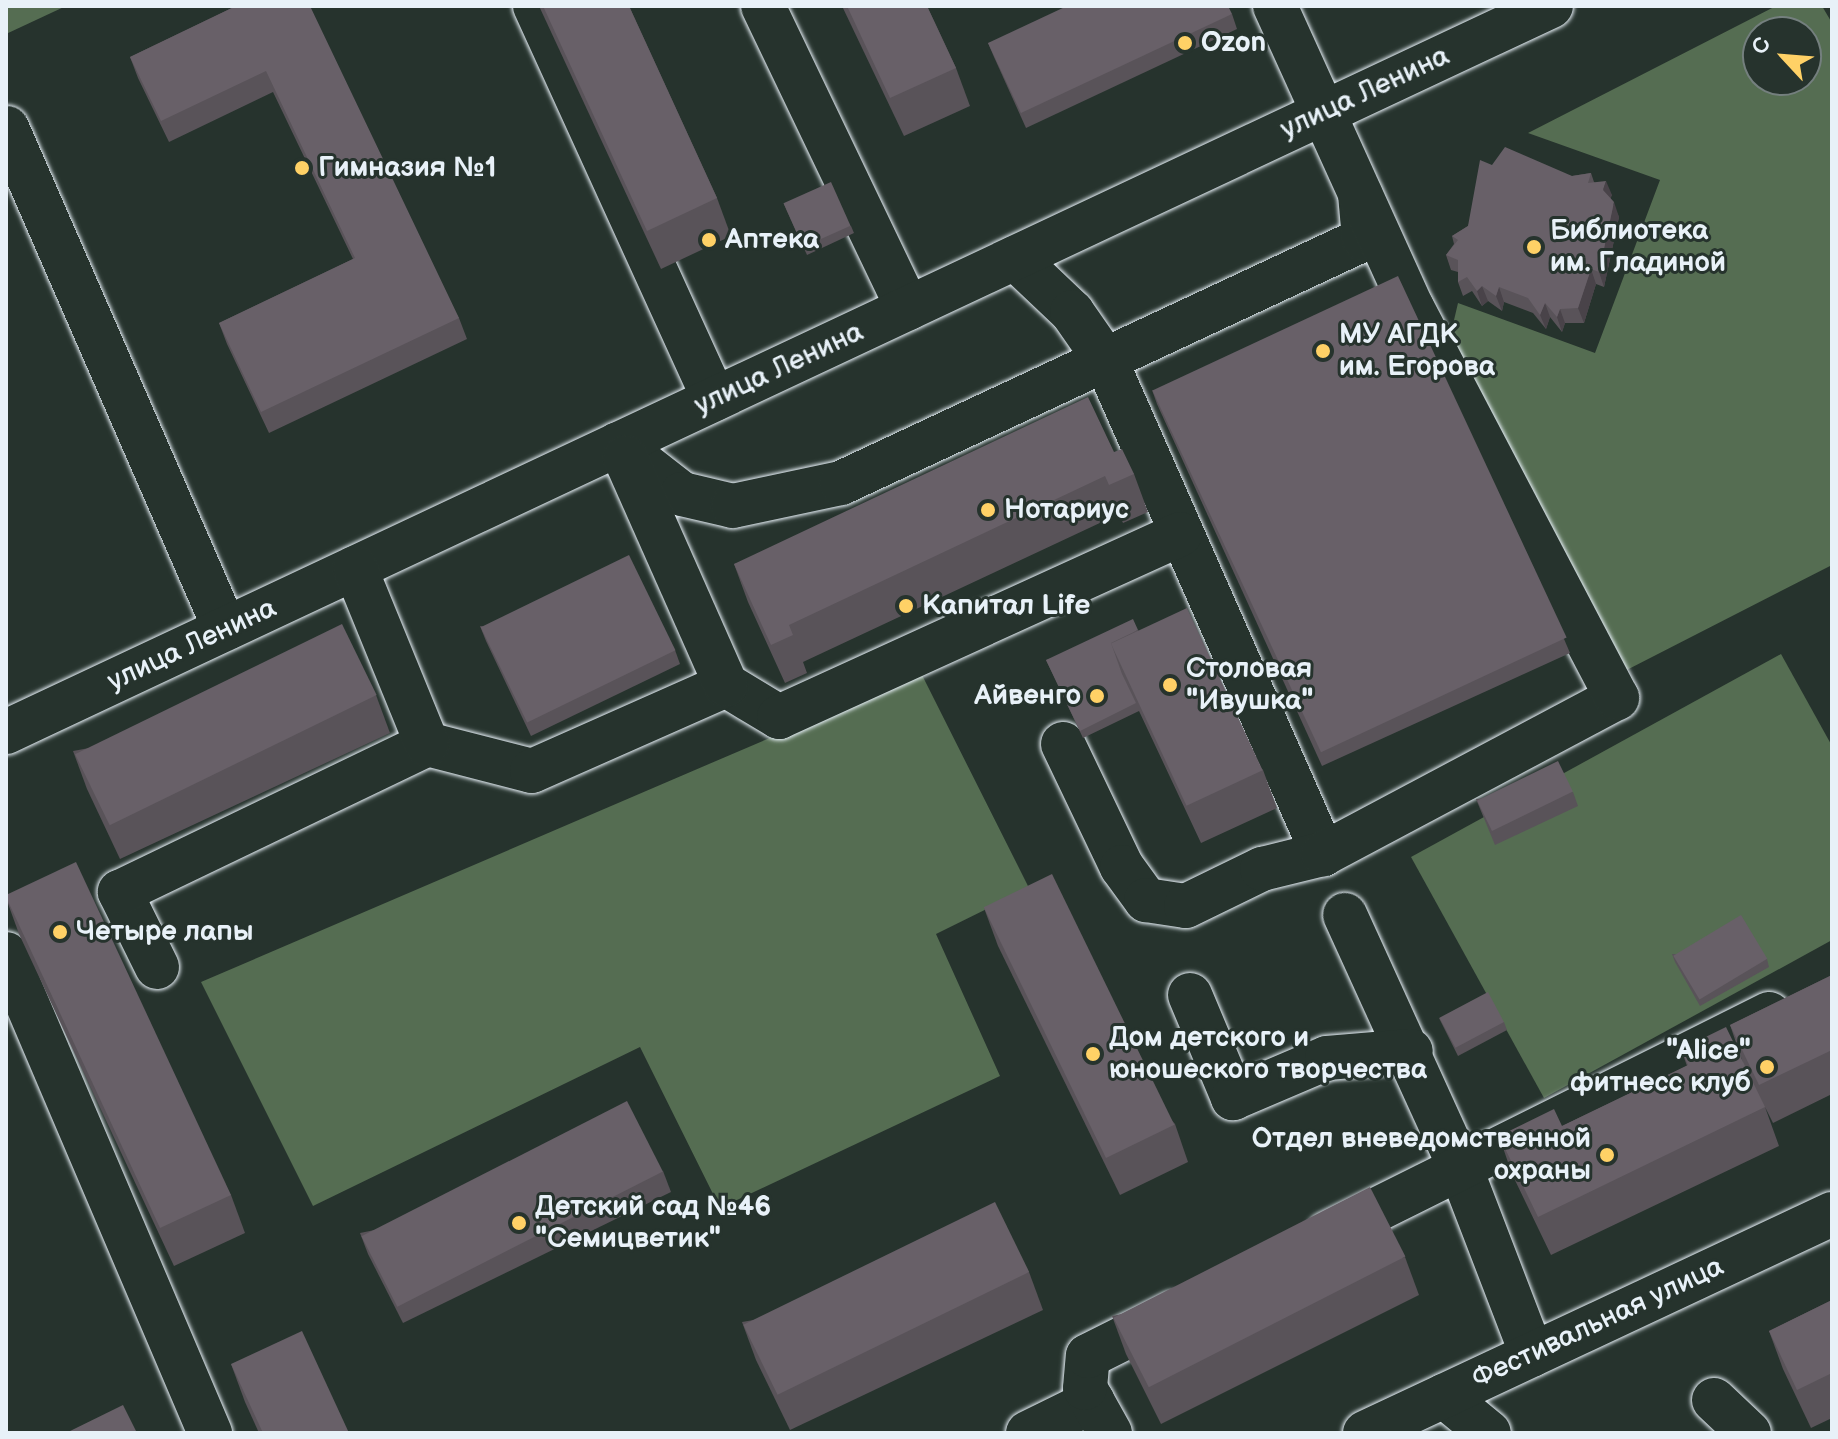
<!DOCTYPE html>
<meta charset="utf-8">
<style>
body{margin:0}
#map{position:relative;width:1838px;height:1439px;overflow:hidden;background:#26332d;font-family:"Balsamiq Sans",sans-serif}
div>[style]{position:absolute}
.green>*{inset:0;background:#556d52}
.roads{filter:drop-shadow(0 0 2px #e8f1f8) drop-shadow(0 0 2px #e8f1f8)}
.minor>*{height:44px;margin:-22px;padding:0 22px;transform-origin:22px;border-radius:22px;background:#26332d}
.wall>*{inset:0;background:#595359}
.shaded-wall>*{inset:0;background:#494349}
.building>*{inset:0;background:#686068;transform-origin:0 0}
.dots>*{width:22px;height:22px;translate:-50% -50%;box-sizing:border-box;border:4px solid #26332d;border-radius:50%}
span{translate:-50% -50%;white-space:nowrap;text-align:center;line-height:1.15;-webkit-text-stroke:6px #26332d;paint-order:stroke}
.poi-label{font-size:28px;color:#e8f1f8;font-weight:700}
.left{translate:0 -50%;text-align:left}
.right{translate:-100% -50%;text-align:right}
.street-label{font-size:28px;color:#e8f1f8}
.frame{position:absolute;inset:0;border:8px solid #e8f1f8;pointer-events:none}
.north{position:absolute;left:1742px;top:16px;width:80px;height:80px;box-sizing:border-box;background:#26332d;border:2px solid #747f7e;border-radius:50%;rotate:296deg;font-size:22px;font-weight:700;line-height:32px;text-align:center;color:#e8f1f8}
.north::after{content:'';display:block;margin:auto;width:28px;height:36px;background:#ffd166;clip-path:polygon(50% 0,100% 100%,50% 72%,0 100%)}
</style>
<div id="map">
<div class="green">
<i style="clip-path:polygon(6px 6px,66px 6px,6px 34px)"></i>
<i style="clip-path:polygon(evenodd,1776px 6px,1822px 6px,1832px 23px,1832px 565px,1613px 677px,1447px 350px,1458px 303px,1595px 353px,1660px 180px,1528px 133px,1776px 6px,1758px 32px,1806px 32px,1806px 80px,1758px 80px,1758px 32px)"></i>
<i style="clip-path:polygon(1781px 654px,1832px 746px,1832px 940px,1544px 1098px,1411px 857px)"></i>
<i style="clip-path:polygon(921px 673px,1029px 888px,936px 934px,1000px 1076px,720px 1208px,640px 1047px,313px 1206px,201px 982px)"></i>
</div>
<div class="roads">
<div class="minor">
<i style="left:535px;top:6px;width:432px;rotate:65.5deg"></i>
<i style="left:763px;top:6px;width:335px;rotate:64.4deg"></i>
<i style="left:7px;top:128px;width:546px;rotate:66.48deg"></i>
<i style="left:1015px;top:258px;width:79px;rotate:43.5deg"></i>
<i style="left:1072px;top:312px;width:60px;rotate:55.2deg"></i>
<i style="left:1106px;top:361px;width:539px;rotate:66.24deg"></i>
<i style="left:618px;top:444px;width:81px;rotate:38deg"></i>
<i style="left:682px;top:494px;width:52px;rotate:13.2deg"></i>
<i style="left:733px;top:506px;width:110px;rotate:-12deg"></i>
<i style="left:841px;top:483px;width:577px;rotate:-25.01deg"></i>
<i style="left:1364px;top:239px;width:45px;rotate:-95.1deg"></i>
<i style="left:726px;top:685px;width:62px;rotate:31.1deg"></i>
<i style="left:779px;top:717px;width:441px;rotate:-24.5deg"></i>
<i style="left:6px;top:732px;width:1707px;rotate:-25.17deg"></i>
<i style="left:427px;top:744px;width:108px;rotate:14.4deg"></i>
<i style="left:532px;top:771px;width:212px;rotate:-23.9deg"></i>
<i style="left:726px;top:685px;width:249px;rotate:-113.9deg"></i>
<i style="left:1063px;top:744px;width:136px;rotate:64.4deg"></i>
<i style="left:1122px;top:867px;width:41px;rotate:54deg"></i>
<i style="left:1146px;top:900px;width:40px;rotate:8.5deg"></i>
<i style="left:1186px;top:906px;width:85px;rotate:-26deg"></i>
<i style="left:1262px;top:869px;width:63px;rotate:-13.8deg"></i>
<i style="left:1323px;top:854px;width:333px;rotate:-28deg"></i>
<i style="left:1617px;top:698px;width:441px;rotate:-117.7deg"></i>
<i style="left:1412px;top:308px;width:332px;rotate:-114.4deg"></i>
<i style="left:1345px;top:915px;width:277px;rotate:65.5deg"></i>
<i style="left:1460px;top:1167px;width:201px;rotate:69deg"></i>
<i style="left:6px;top:954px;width:521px;rotate:66.93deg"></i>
<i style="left:157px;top:967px;width:84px;rotate:-116.3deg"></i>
<i style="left:120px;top:892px;width:341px;rotate:-25.7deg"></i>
<i style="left:427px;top:744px;width:190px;rotate:-112.2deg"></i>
<i style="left:1190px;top:995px;width:112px;rotate:67.3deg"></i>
<i style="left:1233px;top:1098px;width:102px;rotate:-23.1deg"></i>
<i style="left:1327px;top:1058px;width:84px;rotate:-4.8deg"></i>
<i style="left:1328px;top:1234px;width:493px;rotate:-26.5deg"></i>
<i style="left:1444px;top:1396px;width:58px;rotate:39.4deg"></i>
<i style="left:1714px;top:1400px;width:48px;rotate:43.3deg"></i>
<i style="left:1028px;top:1433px;width:72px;rotate:-26.2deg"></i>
<i style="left:1110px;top:1433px;width:51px;rotate:-119.1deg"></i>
<i style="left:1085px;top:1388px;width:32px;rotate:-85deg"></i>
<i style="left:1088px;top:1356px;width:96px;rotate:-26.6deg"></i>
<i style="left:1365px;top:1433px;width:516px;rotate:-25.12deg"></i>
</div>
</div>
<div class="wall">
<i style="clip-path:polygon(236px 6px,459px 318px,467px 339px,269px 433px,227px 344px,219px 323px,353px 259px,273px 92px,169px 142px,138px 78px,130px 57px)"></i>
<i style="clip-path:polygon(539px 6px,629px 6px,717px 198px,731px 236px,661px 269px)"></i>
<i style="clip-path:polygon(842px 6px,927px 6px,956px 68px,970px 106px,904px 136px)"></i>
<i style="clip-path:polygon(1232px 14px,1237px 29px,1026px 128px,994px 57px,988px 43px)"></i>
<i style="clip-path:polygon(1492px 165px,1572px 176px,1591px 173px,1594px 182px,1612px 195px,1610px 198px,1619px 217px,1604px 287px,1596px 284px,1584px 323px,1565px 323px,1562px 332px,1550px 317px,1546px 329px,1533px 313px,1504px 302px,1502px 311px,1488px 301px,1482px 306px,1472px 291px,1463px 296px,1458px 282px,1458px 272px,1451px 270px,1446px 255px,1454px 244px,1452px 236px,1468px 226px)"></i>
<i style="clip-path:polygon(784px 204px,851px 226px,854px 233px,807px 255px)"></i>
<i style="clip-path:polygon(1152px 390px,1564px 639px,1570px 653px,1322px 766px,1157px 404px)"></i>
<i style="clip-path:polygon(1114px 452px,1134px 474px,1148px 512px,1123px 523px,1119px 514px,803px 662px,807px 673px,785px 683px,748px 602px,734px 564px)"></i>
<i style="clip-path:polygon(480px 626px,675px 650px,680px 664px,531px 736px,486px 641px)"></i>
<i style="clip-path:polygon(1138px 630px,1263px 770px,1277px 808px,1201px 843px,1139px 711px,1083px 738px,1046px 660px)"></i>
<i style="clip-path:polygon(376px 695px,390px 733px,120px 859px,87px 789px,73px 751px)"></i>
<i style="clip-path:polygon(1573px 792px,1578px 806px,1495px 845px,1476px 799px)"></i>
<i style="clip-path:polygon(6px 898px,231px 1195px,245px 1233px,174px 1266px,19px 934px)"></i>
<i style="clip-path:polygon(984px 908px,1175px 1124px,1188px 1162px,1120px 1195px,998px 946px)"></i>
<i style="clip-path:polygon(1672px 954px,1767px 959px,1769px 967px,1700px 1006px,1675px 962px)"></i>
<i style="clip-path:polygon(1832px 975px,1832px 1094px,1773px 1123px,1750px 1077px,1765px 1107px,1779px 1146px,1551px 1255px,1512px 1174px,1499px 1136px,1562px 1126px,1687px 1066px,1681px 1049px,1743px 1063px,1730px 1025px)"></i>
<i style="clip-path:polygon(1439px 1018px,1504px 1022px,1507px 1030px,1458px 1056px)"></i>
<i style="clip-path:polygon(663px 1171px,671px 1192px,403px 1323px,368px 1254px,360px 1233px)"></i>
<i style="clip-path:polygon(1405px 1257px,1419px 1295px,1161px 1424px,1126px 1354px,1112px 1316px)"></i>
<i style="clip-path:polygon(1029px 1272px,1043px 1310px,790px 1430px,756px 1360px,742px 1322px)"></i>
<i style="clip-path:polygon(1832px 1300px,1832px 1418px,1811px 1428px,1783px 1369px,1769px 1331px)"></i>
<i style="clip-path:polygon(231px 1364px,349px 1433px,259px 1433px,245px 1402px)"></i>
</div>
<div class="shaded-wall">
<i style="clip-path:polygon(1606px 181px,1612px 195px,1608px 205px,1603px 190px)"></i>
<i style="clip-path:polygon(1614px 202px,1619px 217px,1604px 287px,1599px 272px)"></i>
<i style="clip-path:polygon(1591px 269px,1596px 284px,1584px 323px,1578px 308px)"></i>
<i style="clip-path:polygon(1482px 286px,1488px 301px,1482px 306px,1477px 291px)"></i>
<i style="clip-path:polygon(1499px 287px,1504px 302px,1502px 311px,1496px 296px)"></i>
<i style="clip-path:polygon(1545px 303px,1550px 317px,1546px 329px,1540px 315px)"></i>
<i style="clip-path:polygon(1560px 309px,1565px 323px,1562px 332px,1557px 317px)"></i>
</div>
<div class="building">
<i style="clip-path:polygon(236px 6px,310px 6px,459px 318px,261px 412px,219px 323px,355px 258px,266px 71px,161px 121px,130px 57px)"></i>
<i style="clip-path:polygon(543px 6px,629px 6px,717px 198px,647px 231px)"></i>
<i style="clip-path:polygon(847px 6px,927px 6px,956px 68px,890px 98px)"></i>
<i style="clip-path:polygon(1067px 6px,1228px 6px,1232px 14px,1021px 113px,988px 43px)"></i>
<i style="clip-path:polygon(1505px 147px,1572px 176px,1591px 173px,1588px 183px,1606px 181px,1603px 190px,1614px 202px,1599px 272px,1591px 269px,1578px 308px,1560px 309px,1557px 317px,1545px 303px,1540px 315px,1528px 298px,1499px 287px,1496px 296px,1482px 286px,1477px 291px,1467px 277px,1458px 282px,1458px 260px,1446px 255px,1458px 240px,1452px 236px,1468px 226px,1480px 160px,1492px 165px)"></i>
<i style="left:831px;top:182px;width:48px;height:52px;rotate:66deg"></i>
<i style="left:1398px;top:276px;width:399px;height:271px;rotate:65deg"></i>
<i style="clip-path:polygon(1088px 397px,1114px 452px,1122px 449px,1134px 474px,1109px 485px,1105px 476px,789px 625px,793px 635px,771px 645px,734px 564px)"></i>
<i style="left:629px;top:555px;width:106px;height:165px;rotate:64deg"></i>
<i style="left:1187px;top:608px;width:179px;height:84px;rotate:65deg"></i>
<i style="clip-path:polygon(1133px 619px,1138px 630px,1111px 643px,1122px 674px,1136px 703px,1080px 731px,1046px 660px)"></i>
<i style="left:342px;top:624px;width:79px;height:297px;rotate:64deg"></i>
<i style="left:1558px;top:761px;width:34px;height:90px;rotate:64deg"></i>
<i style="clip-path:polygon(76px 862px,231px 1195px,160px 1228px,6px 897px,6px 895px)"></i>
<i style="left:1052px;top:874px;width:279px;height:76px;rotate:64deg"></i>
<i style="left:1741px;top:915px;width:51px;height:79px;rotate:59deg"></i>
<i style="clip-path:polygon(1832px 975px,1832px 1050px,1759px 1085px,1730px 1025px)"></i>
<i style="left:1488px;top:992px;width:34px;height:55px;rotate:62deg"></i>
<i style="clip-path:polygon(1726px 1027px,1765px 1107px,1538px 1217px,1499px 1136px,1554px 1109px,1562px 1126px,1688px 1065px,1681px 1049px)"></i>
<i style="left:627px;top:1101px;width:79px;height:298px;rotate:63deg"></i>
<i style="left:1370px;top:1187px;width:78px;height:288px;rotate:63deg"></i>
<i style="left:995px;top:1202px;width:78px;height:280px;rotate:64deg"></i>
<i style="clip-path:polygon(1832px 1300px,1832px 1373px,1797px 1390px,1769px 1331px)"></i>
<i style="clip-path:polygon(302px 1331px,349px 1433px,263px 1433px,231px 1364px)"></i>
<i style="clip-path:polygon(123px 1405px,137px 1433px,66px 1433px)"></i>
</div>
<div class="dots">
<i style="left:1185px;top:43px;background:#ffd166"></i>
<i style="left:302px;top:168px;background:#ffd166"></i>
<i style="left:709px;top:240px;background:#ffd166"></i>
<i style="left:1534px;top:247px;background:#ffd166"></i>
<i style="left:1323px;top:351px;background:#ffd166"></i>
<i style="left:988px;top:510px;background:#ffd166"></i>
<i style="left:906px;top:606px;background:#ffd166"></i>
<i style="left:1170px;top:685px;background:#ffd166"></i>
<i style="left:1097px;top:696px;background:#ffd166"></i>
<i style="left:60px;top:932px;background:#ffd166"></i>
<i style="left:1093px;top:1054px;background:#ffd166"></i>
<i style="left:1767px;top:1067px;background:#ffd166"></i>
<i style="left:1607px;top:1155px;background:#ffd166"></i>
<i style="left:519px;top:1223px;background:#ffd166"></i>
</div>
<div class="poi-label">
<span class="left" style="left:1201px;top:43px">Ozon</span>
<span class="left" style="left:318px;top:168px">Гимназия №1</span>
<span class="left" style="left:1550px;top:247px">Библиотека<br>им. Гладиной</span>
<span class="left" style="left:725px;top:240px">Аптека</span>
<span class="left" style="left:1339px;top:351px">МУ АГДК<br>им. Егорова</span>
<span class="left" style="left:1004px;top:510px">Нотариус</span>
<span class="left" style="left:922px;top:606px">Капитал Life</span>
<span class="left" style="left:1186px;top:685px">Столовая<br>"Ивушка"</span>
<span class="right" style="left:1081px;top:696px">Айвенго</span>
<span class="left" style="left:76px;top:932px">Четыре лапы</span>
<span class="left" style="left:1109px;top:1054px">Дом детского и<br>юношеского творчества</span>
<span class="right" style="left:1751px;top:1067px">"Alice"<br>фитнесс клуб</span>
<span class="right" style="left:1591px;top:1155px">Отдел вневедомственной<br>охраны</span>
<span class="left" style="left:535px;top:1223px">Детский сад №46<br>"Семицветик"</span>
</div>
<div class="street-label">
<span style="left:1365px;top:93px;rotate:-25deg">улица Ленина</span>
<span style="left:779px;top:369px;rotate:-25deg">улица Ленина</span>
<span style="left:192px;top:645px;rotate:-25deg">улица Ленина</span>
<span style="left:1598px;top:1323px;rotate:-25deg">Фестивальная улица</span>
</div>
<div class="frame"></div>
<div class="north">С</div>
</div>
